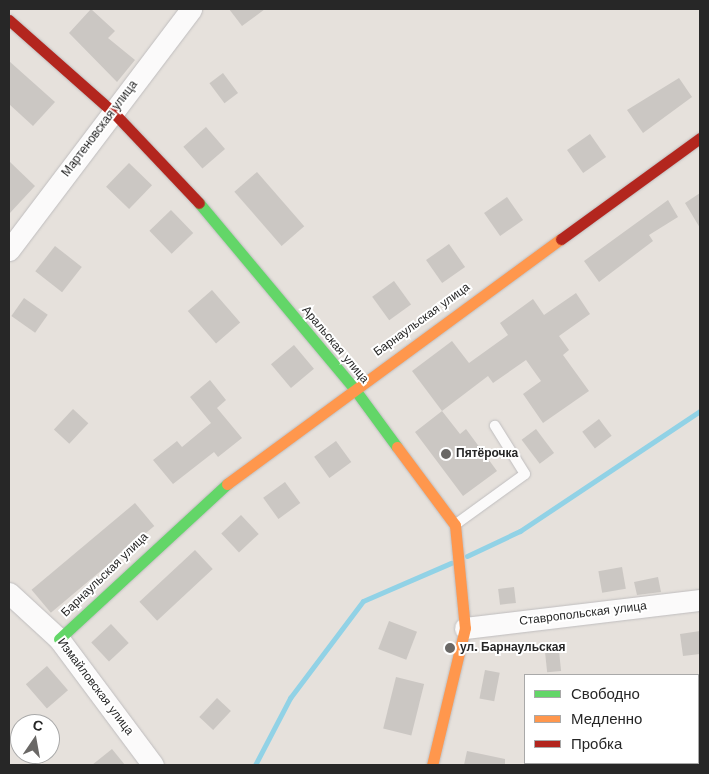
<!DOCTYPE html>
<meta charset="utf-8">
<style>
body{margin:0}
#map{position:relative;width:709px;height:774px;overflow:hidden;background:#e6e1dc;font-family:"Work Sans",sans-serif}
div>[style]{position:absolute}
.stream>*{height:5px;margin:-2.5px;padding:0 2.5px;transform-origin:2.5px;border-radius:2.5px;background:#91d2e6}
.building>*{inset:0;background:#cbc7c3;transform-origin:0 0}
.roads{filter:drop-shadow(0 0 1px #bfbdbe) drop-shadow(0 0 1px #bfbdbe)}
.lane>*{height:10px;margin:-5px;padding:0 5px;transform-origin:5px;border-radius:5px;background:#fbfafa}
.street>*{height:21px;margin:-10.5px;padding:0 10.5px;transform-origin:10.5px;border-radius:10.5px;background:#fbfafa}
.fast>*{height:11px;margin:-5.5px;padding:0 5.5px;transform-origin:5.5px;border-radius:5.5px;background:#63d668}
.slow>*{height:11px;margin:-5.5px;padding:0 5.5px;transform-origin:5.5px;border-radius:5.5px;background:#ff974d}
.jam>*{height:11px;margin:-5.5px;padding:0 5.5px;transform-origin:5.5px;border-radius:5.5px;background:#b3261e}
.dots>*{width:14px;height:14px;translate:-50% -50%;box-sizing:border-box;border:2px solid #fff;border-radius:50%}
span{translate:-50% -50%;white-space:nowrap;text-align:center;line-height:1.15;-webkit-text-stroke:4px #fff;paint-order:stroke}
.street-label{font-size:12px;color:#272727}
.poi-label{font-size:12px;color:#272727;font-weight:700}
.left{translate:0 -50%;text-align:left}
.frame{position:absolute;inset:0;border:10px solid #272727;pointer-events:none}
.legend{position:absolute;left:524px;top:674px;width:175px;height:90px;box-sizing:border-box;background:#fff;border:1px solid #a9a9a9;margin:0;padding:6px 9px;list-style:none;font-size:15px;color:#272727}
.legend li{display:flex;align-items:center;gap:10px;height:25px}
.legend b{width:25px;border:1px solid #a9a9a9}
.north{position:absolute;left:10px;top:714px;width:50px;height:50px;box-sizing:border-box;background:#fff;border:1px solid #a9a9a9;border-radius:50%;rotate:12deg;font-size:14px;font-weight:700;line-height:20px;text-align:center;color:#272727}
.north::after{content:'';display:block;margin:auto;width:18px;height:22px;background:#6a6866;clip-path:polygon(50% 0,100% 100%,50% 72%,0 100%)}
</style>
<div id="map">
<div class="stream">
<i style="left:467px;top:556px;width:59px;rotate:-25.3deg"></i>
<i style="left:520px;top:531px;width:216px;rotate:-33.7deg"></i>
<i style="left:255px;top:765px;width:76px;rotate:-62.4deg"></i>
<i style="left:290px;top:698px;width:121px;rotate:-53deg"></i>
<i style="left:363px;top:601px;width:96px;rotate:-23.4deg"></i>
</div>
<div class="building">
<i style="clip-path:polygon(91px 9px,115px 31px,108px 38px,135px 60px,117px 82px,69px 33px)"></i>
<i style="clip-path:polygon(229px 9px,265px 9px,242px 26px)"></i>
<i style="clip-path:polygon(9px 61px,55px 102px,33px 126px,9px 104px)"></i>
<i style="left:223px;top:73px;width:25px;height:17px;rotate:53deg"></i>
<i style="clip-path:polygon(679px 78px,692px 97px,643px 133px,627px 110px)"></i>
<i style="left:206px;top:127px;width:29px;height:30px;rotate:49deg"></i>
<i style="left:590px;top:134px;width:28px;height:28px;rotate:55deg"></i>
<i style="clip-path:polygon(9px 161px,35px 186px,9px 214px)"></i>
<i style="left:129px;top:163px;width:32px;height:33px;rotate:44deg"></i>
<i style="left:257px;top:172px;width:72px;height:30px;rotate:49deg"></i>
<i style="clip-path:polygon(700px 193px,700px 228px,685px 203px)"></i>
<i style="left:507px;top:197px;width:28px;height:28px;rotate:55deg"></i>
<i style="clip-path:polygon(668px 200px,678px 217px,649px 235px,653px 241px,599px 282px,584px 261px)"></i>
<i style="left:171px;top:210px;width:32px;height:30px;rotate:46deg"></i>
<i style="left:449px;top:244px;width:28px;height:28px;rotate:55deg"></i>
<i style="left:55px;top:246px;width:34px;height:32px;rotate:38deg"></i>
<i style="left:394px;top:281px;width:29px;height:27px;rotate:54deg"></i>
<i style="left:212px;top:290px;width:43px;height:32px;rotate:49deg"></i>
<i style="clip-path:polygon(576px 293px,590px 314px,559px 336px,569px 350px,563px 355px,589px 391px,543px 423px,523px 394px,541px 381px,526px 360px,493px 383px,488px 376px,442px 411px,412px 371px,452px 341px,469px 363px,508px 335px,500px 323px,533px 299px,544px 315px)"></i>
<i style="left:24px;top:298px;width:29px;height:22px;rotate:35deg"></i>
<i style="left:294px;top:345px;width:31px;height:30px;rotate:50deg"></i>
<i style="clip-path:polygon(210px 380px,226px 400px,217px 408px,242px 438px,218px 457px,214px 452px,173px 484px,153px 460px,177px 441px,182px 447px,211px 423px,190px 397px)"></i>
<i style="left:73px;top:409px;width:21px;height:28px;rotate:43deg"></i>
<i style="clip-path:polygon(442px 411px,460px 434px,466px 429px,497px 471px,463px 496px,415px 432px)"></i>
<i style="left:599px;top:419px;width:21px;height:21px;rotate:53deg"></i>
<i style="left:536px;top:429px;width:30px;height:18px;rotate:53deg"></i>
<i style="left:336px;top:441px;width:26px;height:27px;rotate:54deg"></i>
<i style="left:285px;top:482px;width:26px;height:27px;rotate:54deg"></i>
<i style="left:135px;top:503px;width:30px;height:135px;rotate:50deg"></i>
<i style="left:241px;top:515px;width:26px;height:27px;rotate:47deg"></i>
<i style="left:195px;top:550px;width:26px;height:76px;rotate:47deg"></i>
<i style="left:622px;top:567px;width:22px;height:24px;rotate:80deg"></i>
<i style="clip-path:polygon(658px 577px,661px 592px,637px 595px,634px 582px)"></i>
<i style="left:514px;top:587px;width:16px;height:16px;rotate:83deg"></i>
<i style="left:389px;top:621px;width:30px;height:30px;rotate:21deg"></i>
<i style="left:111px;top:624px;width:26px;height:27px;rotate:47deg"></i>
<i style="clip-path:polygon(700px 631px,700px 654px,683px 656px,680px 634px)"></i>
<i style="left:559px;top:651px;width:20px;height:14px;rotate:84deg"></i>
<i style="left:47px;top:666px;width:32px;height:28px;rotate:49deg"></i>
<i style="left:485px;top:670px;width:15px;height:29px;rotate:11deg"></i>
<i style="left:396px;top:677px;width:29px;height:53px;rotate:14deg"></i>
<i style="left:217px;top:698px;width:19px;height:26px;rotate:43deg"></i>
<i style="clip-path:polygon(112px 749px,125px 765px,92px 765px)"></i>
<i style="clip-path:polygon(467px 751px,505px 759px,505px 765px,464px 765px)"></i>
</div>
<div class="roads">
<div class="lane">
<i style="left:456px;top:524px;width:85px;rotate:-35.9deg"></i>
<i style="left:525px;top:474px;width:57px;rotate:-122deg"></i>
</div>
<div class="street">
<i style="left:9px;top:250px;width:302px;rotate:-52.9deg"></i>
<i style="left:9px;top:593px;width:68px;rotate:42.6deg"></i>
<i style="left:59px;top:639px;width:157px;rotate:53.3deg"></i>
<i style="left:465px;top:628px;width:237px;rotate:-6.8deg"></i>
</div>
<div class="fast">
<i style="left:199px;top:203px;width:240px;rotate:50.1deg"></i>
<i style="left:353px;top:387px;width:74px;rotate:53.7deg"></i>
<i style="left:59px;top:639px;width:229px;rotate:-42.7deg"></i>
</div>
<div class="slow">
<i style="left:397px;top:447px;width:97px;rotate:53.4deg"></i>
<i style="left:455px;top:525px;width:103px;rotate:84.5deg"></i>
<i style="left:465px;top:628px;width:141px;rotate:103.5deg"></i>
<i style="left:227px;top:484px;width:414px;rotate:-36.3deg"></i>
</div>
<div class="jam">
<i style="left:9px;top:20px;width:139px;rotate:41.5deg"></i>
<i style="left:113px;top:112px;width:125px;rotate:46.6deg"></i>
<i style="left:561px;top:239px;width:172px;rotate:-36deg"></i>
</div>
</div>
<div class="dots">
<i style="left:446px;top:454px;background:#6a6866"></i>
<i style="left:450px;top:648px;background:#6a6866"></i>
</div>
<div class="street-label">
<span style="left:100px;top:129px;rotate:-53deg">Мартеновская улица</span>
<span style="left:422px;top:320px;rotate:-36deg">Барнаульская улица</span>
<span style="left:335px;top:345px;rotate:50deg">Аральская улица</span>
<span style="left:105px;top:575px;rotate:-44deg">Барнаульская улица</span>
<span style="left:583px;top:614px;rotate:-7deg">Ставропольская улица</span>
<span style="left:95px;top:687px;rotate:53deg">Измайловская улица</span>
</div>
<div class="poi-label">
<span class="left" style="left:456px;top:454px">Пятёрочка</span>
<span class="left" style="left:460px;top:648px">ул. Барнаульская</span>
</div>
<div class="frame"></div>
<ul class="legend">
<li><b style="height:6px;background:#63d668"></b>Свободно</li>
<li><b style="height:6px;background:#ff974d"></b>Медленно</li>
<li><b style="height:6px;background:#b3261e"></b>Пробка</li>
</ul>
<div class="north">С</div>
</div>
